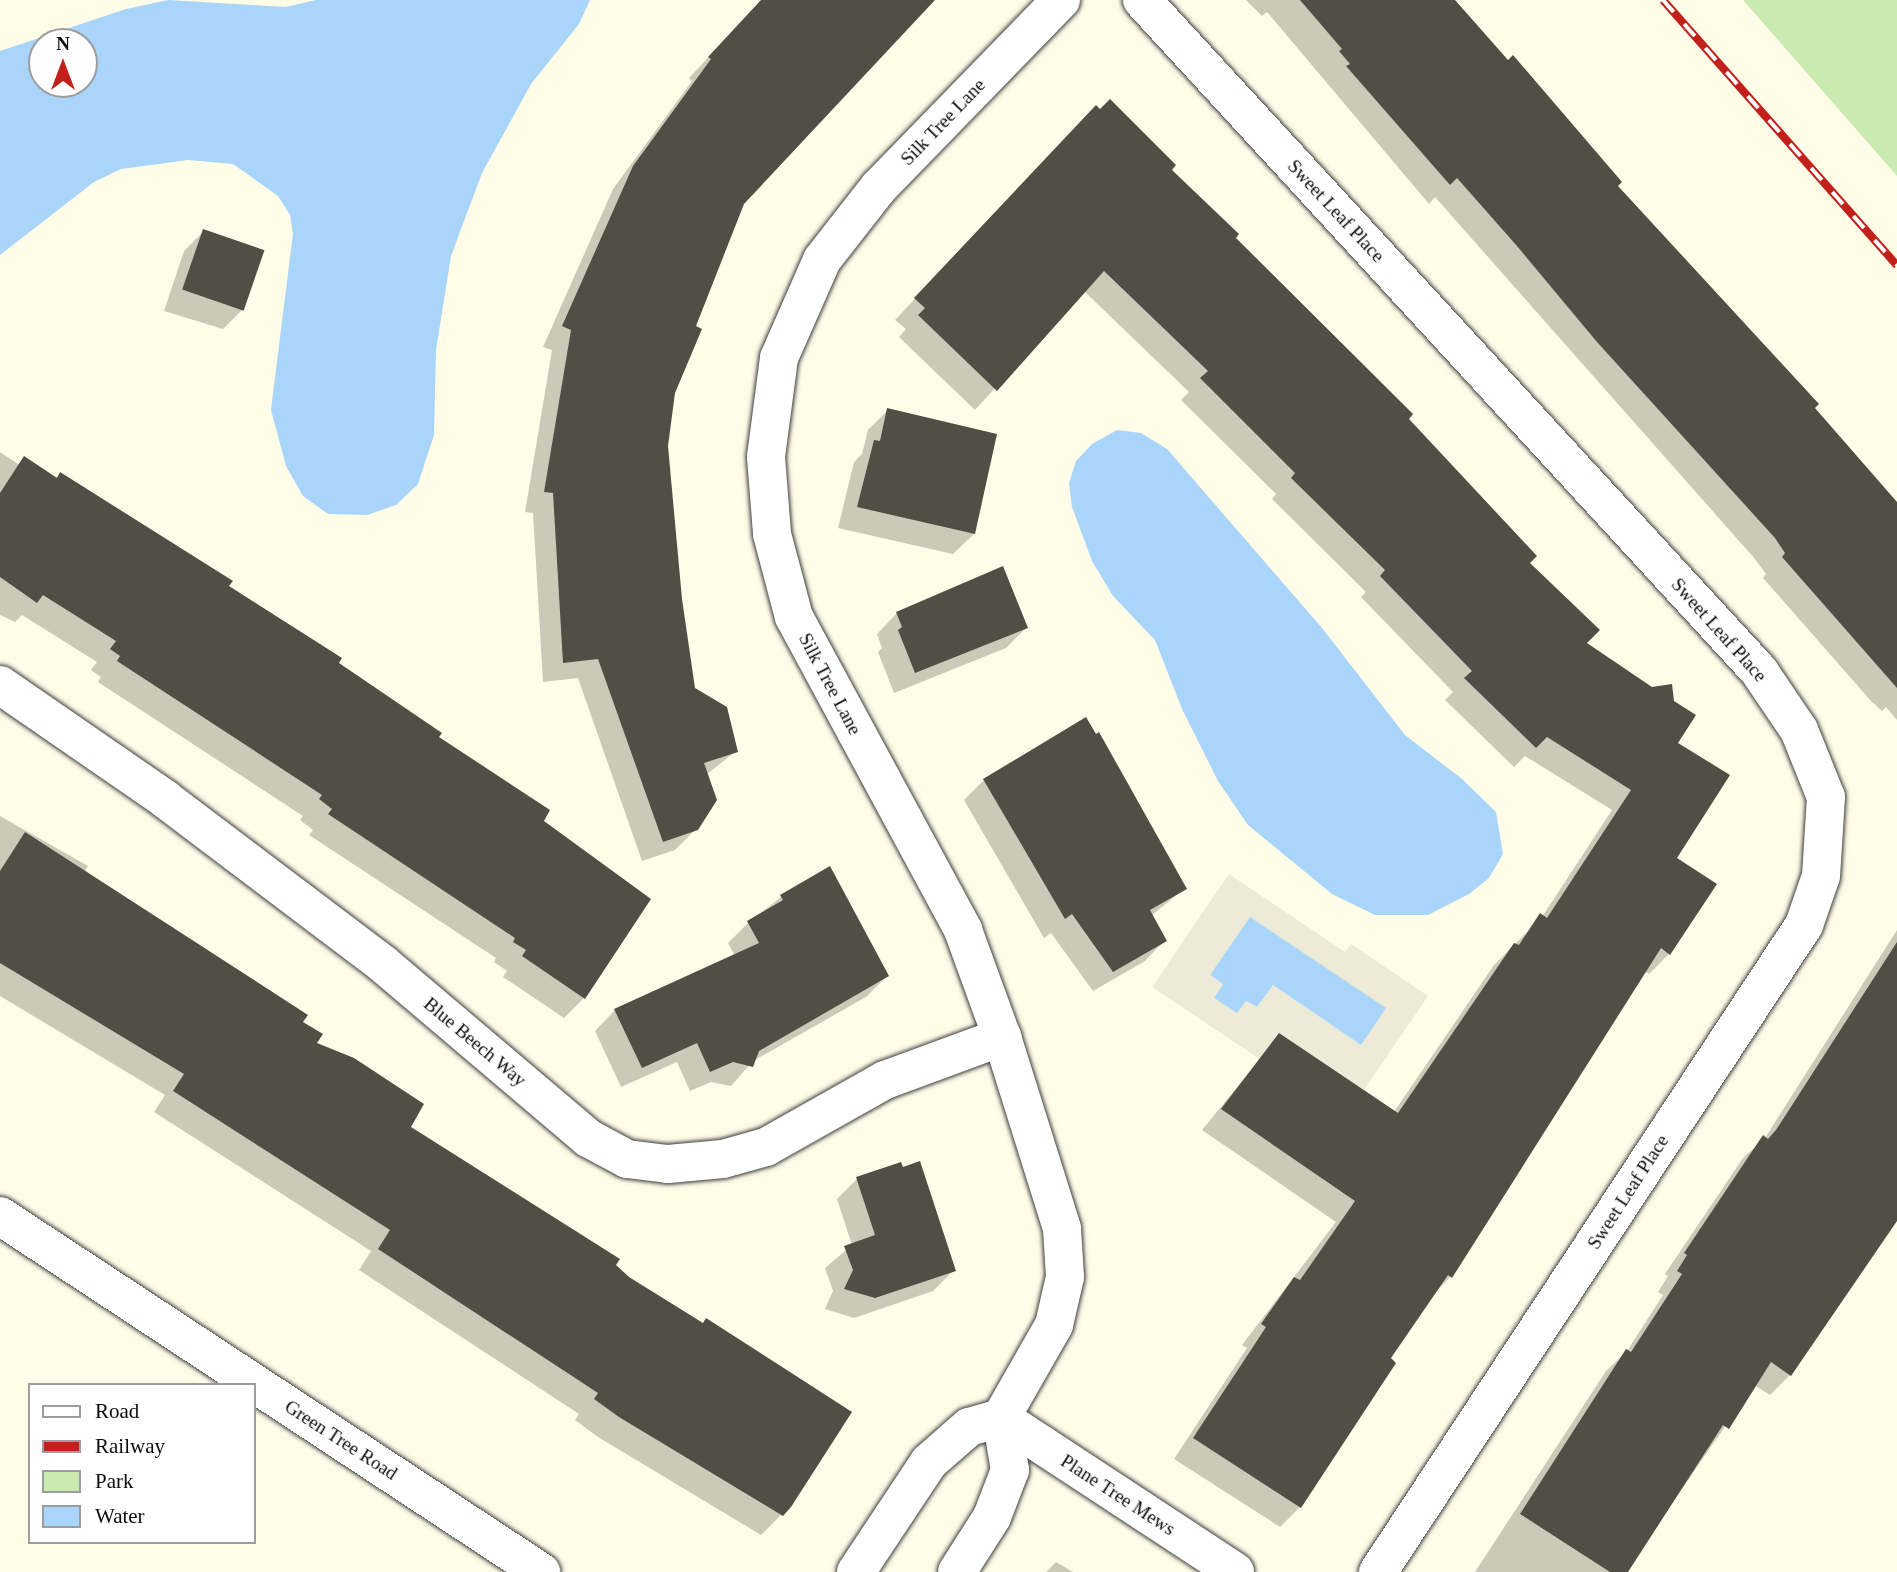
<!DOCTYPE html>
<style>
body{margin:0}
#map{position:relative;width:1897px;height:1572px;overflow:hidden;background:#fffce8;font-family:"Times New Roman",serif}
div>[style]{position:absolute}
.green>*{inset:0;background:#caebb0}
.plaza>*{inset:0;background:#eeead8}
.water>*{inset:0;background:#a9d5fa}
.shadow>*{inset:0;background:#0003}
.building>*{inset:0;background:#544d46;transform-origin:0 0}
.roads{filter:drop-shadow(0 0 2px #3e3e3e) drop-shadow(0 0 2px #3e3e3e)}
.minor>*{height:38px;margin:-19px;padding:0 19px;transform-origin:19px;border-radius:19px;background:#fff}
.rail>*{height:8px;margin-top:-4px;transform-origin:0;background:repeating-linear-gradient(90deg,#fff 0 16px,#c2211b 0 32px);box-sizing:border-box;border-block:2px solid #c2211b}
span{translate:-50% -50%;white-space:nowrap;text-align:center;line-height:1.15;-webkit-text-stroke:7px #fff;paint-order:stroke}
.street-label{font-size:19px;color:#0b0b0b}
.legend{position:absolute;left:28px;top:1383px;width:228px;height:161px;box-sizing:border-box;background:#fff;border:2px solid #9d9d9d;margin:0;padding:9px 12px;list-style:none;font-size:21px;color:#0b0b0b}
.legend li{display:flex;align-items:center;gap:14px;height:35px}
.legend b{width:35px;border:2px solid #9d9d9d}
.north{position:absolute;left:28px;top:28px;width:70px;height:70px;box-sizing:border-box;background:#fff;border:2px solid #9d9d9d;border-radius:50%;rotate:0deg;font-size:19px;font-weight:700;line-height:28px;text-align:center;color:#0b0b0b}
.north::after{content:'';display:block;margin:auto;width:24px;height:32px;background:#c2211b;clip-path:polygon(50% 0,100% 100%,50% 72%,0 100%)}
</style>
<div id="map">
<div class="green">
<i style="clip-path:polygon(1743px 0,1897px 0,1897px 176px)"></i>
</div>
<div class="plaza">
<i style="clip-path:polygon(evenodd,1229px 874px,1345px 952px,1351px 944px,1428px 996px,1364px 1090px,1261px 1060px,1152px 987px,1229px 874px,1250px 917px,1361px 1045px,1273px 985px,1257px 1007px,1246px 1001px,1237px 1013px,1214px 998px,1223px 984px,1210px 975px,1250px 917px)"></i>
</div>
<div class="water">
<i style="clip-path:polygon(evenodd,168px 0,286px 7px,316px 0,590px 0,579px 24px,531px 84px,482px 173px,451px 256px,436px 350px,434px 435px,418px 484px,396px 505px,367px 515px,328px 514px,303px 496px,286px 466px,271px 410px,293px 234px,290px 215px,278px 196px,233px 164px,188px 160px,121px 169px,94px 182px,0 255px,0 51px,126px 9px,168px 0,42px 42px,84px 42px,84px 84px,42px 84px,42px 42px)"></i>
<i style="clip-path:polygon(1117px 430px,1141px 433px,1167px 449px,1322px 628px,1405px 735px,1462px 779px,1496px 812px,1503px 854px,1489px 878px,1469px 894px,1428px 915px,1375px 915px,1332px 894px,1248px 825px,1218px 781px,1182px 709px,1155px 640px,1113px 596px,1092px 561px,1072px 507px,1069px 483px,1076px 461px,1092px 444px)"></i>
<i style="clip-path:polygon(1250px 917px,1386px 1008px,1361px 1045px,1273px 985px,1257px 1007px,1246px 1001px,1237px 1013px,1214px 998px,1223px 984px,1210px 975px)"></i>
</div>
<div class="shadow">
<i style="clip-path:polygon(762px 0,931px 0,742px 203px,693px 327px,673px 392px,666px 446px,681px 599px,693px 689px,736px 751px,706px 775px,696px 829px,675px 850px,642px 861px,578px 678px,543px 682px,533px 513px,525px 512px,552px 350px,543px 347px,613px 189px,692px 81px,689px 78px)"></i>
<i style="clip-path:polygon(1246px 0,1451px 0,1897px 506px,1897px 720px,1886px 707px,1882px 711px,1871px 701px,1763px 578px,1766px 574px,1755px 559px,1435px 197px,1429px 204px,1267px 12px,1262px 16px)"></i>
<i style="clip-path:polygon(1076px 128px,1169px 170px,1407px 419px,1527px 563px,1585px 643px,1676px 743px,1669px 954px,1649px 974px,1644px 971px,1451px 1276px,1432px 1296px,1388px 1358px,1300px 1507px,1280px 1527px,1174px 1459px,1247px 1348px,1242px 1345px,1336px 1222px,1202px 1130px,1279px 1036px,1394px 1112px,1494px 965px,1542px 917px,1612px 810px,1525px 756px,1514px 767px,1445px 700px,1453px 692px,1361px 597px,1366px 592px,1272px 499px,1276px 494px,1181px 400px,1189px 392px,1084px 291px,975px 410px,899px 337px,906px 329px,895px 320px)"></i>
<i style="clip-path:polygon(204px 231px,243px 309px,223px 329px,164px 311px,184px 251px)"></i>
<i style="clip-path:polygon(888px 410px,974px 534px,953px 554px,838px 528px,854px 462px,862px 454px,868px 430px)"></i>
<i style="clip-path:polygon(0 452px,18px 464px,24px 459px,55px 479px,60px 474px,227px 587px,437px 737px,541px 821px,584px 998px,564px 1018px,503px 977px,507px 971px,494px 962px,496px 958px,309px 835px,313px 830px,300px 820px,303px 816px,98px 682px,101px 677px,91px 670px,97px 662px,22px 615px,15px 622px,0 615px)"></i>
<i style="clip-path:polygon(897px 613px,1026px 628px,1006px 648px,894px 693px,878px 652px,882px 648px,877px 634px)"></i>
<i style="clip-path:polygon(1095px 737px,1185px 888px,1151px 916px,1165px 940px,1145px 961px,1093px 991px,1051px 933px,1044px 938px,964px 800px,984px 780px)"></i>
<i style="clip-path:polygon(0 816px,88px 866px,85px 870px,99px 882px,301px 1022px,315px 1044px,409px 1128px,614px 1265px,781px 1515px,761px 1535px,598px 1437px,575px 1420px,579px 1414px,359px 1270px,371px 1251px,154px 1112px,165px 1095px,0 996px)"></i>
<i style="clip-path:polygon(829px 869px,887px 976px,866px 997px,753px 1061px,731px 1086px,711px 1082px,690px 1091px,677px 1062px,621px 1087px,595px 1031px,615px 1010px,735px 956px,728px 943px,748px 923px,781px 897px)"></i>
<i style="clip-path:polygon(1897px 930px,1897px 1216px,1790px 1375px,1770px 1395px,1754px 1385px,1624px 1572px,1475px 1572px,1606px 1371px,1627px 1351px,1663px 1295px,1658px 1292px,1668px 1276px,1665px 1274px,1743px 1158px,1765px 1138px)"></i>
<i style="clip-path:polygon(857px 1179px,954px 1270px,933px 1291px,854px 1318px,825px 1309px,833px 1291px,825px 1268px,852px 1245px,837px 1199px)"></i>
<i style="clip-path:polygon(1056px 1562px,1073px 1572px,1046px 1572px)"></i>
</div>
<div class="building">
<i style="clip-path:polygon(761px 0,935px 0,744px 204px,696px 326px,702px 329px,675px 393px,668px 446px,682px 599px,695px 688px,727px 707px,738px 752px,704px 763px,717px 800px,698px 830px,663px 842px,598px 659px,563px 663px,553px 493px,544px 492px,571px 330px,562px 326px,633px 166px,711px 59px,708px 57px)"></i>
<i style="clip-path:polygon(1300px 0,1455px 0,1508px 60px,1513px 55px,1622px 182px,1618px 186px,1819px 404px,1815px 408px,1897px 502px,1897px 688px,1782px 557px,1785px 553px,1775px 538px,1597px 342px,1517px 246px,1457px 178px,1450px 185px,1346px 66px,1350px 64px,1339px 51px,1342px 49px)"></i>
<i style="clip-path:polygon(1110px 99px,1176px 165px,1172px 170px,1239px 234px,1236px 238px,1413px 414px,1409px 419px,1537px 556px,1530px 563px,1600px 630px,1587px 643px,1652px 687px,1672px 684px,1674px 701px,1696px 715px,1678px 743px,1730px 775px,1677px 858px,1717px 884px,1670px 955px,1661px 948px,1452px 1278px,1448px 1275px,1391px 1358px,1396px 1363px,1301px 1508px,1193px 1438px,1266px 1327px,1261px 1324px,1294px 1277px,1300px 1280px,1355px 1201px,1221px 1109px,1279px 1033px,1398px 1113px,1514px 943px,1519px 945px,1540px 913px,1547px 918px,1631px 790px,1547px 737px,1536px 748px,1464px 678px,1472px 671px,1380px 576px,1385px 570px,1291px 478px,1295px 473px,1200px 378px,1208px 371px,1104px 271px,997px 391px,918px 315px,925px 308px,914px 298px,1096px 105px,1100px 109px)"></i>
<i style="left:203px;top:229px;width:65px;height:64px;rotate:19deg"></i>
<i style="clip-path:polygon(887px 408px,997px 434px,975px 534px,857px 507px,874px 440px,880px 441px)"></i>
<i style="clip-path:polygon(24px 456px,57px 478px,60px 472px,233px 581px,229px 586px,342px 658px,339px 663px,442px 733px,439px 737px,550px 810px,544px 821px,651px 899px,585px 999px,522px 956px,526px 950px,513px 942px,515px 938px,328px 814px,332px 809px,319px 799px,322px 795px,117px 661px,120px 656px,110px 649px,116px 641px,43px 595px,37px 603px,0 577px,0 493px)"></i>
<i style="clip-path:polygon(1003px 566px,1028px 628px,915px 673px,898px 630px,902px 627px,896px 612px)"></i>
<i style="clip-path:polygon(1086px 717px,1096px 734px,1099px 732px,1187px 889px,1150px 910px,1167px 941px,1113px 972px,1072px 914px,1065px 919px,983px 779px)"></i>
<i style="clip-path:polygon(25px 832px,308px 1015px,303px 1022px,323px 1034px,317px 1043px,354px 1058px,424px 1104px,411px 1127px,620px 1259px,616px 1265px,629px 1277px,703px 1323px,706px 1318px,852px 1412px,791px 1507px,783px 1516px,619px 1417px,594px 1399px,598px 1393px,378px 1249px,390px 1230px,173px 1091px,184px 1074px,0 963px,0 871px)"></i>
<i style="clip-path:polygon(830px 866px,889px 976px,759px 1051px,753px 1067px,733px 1062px,710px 1072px,697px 1043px,642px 1068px,614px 1009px,759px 943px,747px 921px,783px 900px,780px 895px)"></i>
<i style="clip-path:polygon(1897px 942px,1897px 1221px,1791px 1376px,1771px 1362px,1729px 1429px,1723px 1425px,1628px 1572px,1610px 1572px,1520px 1514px,1626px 1349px,1631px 1352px,1682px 1274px,1677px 1271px,1687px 1255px,1684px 1253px,1763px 1135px,1768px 1139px,1776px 1130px)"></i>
<i style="clip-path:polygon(920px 1161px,956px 1271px,875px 1298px,844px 1289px,853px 1270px,844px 1246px,875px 1235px,856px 1177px,901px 1162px,903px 1167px)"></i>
</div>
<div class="roads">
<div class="minor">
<i style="left:1061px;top:0;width:261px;rotate:134.2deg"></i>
<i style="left:879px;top:187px;width:93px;rotate:128deg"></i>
<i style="left:822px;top:260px;width:107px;rotate:113.7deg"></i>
<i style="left:779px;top:358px;width:100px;rotate:97.5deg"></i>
<i style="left:766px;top:457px;width:77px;rotate:85.5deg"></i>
<i style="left:772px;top:534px;width:86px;rotate:75.2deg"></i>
<i style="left:794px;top:617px;width:356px;rotate:61.6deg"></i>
<i style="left:963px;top:930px;width:114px;rotate:70deg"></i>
<i style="left:1002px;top:1037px;width:201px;rotate:72.6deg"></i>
<i style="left:1062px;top:1229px;width:48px;rotate:86.4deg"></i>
<i style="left:1065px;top:1277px;width:49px;rotate:102.9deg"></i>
<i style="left:1054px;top:1325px;width:107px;rotate:119.7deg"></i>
<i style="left:1001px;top:1418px;width:280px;rotate:33.3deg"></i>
<i style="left:1142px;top:0;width:912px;rotate:47.4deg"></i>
<i style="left:1759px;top:671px;width:71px;rotate:55.9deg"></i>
<i style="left:1799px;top:730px;width:72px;rotate:68.1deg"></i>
<i style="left:1826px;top:797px;width:79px;rotate:93.6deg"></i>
<i style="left:1821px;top:876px;width:52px;rotate:109.1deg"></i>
<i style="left:1804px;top:925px;width:775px;rotate:123.36deg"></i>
<i style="left:0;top:685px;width:201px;rotate:34.6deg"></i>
<i style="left:165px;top:799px;width:273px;rotate:37.1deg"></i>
<i style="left:383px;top:964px;width:269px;rotate:40.3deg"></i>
<i style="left:588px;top:1138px;width:44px;rotate:28.3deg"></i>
<i style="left:627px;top:1159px;width:41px;rotate:7deg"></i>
<i style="left:668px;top:1164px;width:55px;rotate:-5.2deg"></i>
<i style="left:723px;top:1159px;width:45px;rotate:-15.6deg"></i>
<i style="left:766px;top:1147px;width:137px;rotate:-29.4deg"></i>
<i style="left:885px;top:1080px;width:125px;rotate:-20.2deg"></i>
<i style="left:0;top:1216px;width:648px;rotate:33.35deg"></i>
<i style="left:856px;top:1572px;width:132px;rotate:-56.4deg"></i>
<i style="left:929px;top:1462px;width:53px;rotate:-41.2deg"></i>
<i style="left:969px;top:1427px;width:33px;rotate:-16deg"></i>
<i style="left:1001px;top:1418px;width:53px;rotate:80.2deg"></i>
<i style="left:1010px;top:1470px;width:50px;rotate:111deg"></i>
<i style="left:992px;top:1517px;width:65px;rotate:122.5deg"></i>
</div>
</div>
<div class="rail">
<i style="left:1663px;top:0;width:354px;rotate:48.6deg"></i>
</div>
<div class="street-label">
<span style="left:943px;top:122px;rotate:-46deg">Silk Tree Lane</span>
<span style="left:1336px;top:211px;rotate:47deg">Sweet Leaf Place</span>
<span style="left:1719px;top:630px;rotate:48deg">Sweet Leaf Place</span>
<span style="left:830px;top:684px;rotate:62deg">Silk Tree Lane</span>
<span style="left:475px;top:1042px;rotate:40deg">Blue Beech Way</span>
<span style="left:1628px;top:1192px;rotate:-57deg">Sweet Leaf Place</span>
<span style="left:341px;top:1440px;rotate:33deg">Green Tree Road</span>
<span style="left:1118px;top:1495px;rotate:33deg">Plane Tree Mews</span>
</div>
<ul class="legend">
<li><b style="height:9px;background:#fff"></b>Road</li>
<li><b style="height:9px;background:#c2211b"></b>Railway</li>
<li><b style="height:19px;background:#caebb0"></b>Park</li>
<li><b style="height:19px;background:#a9d5fa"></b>Water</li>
</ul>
<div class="north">N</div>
</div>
